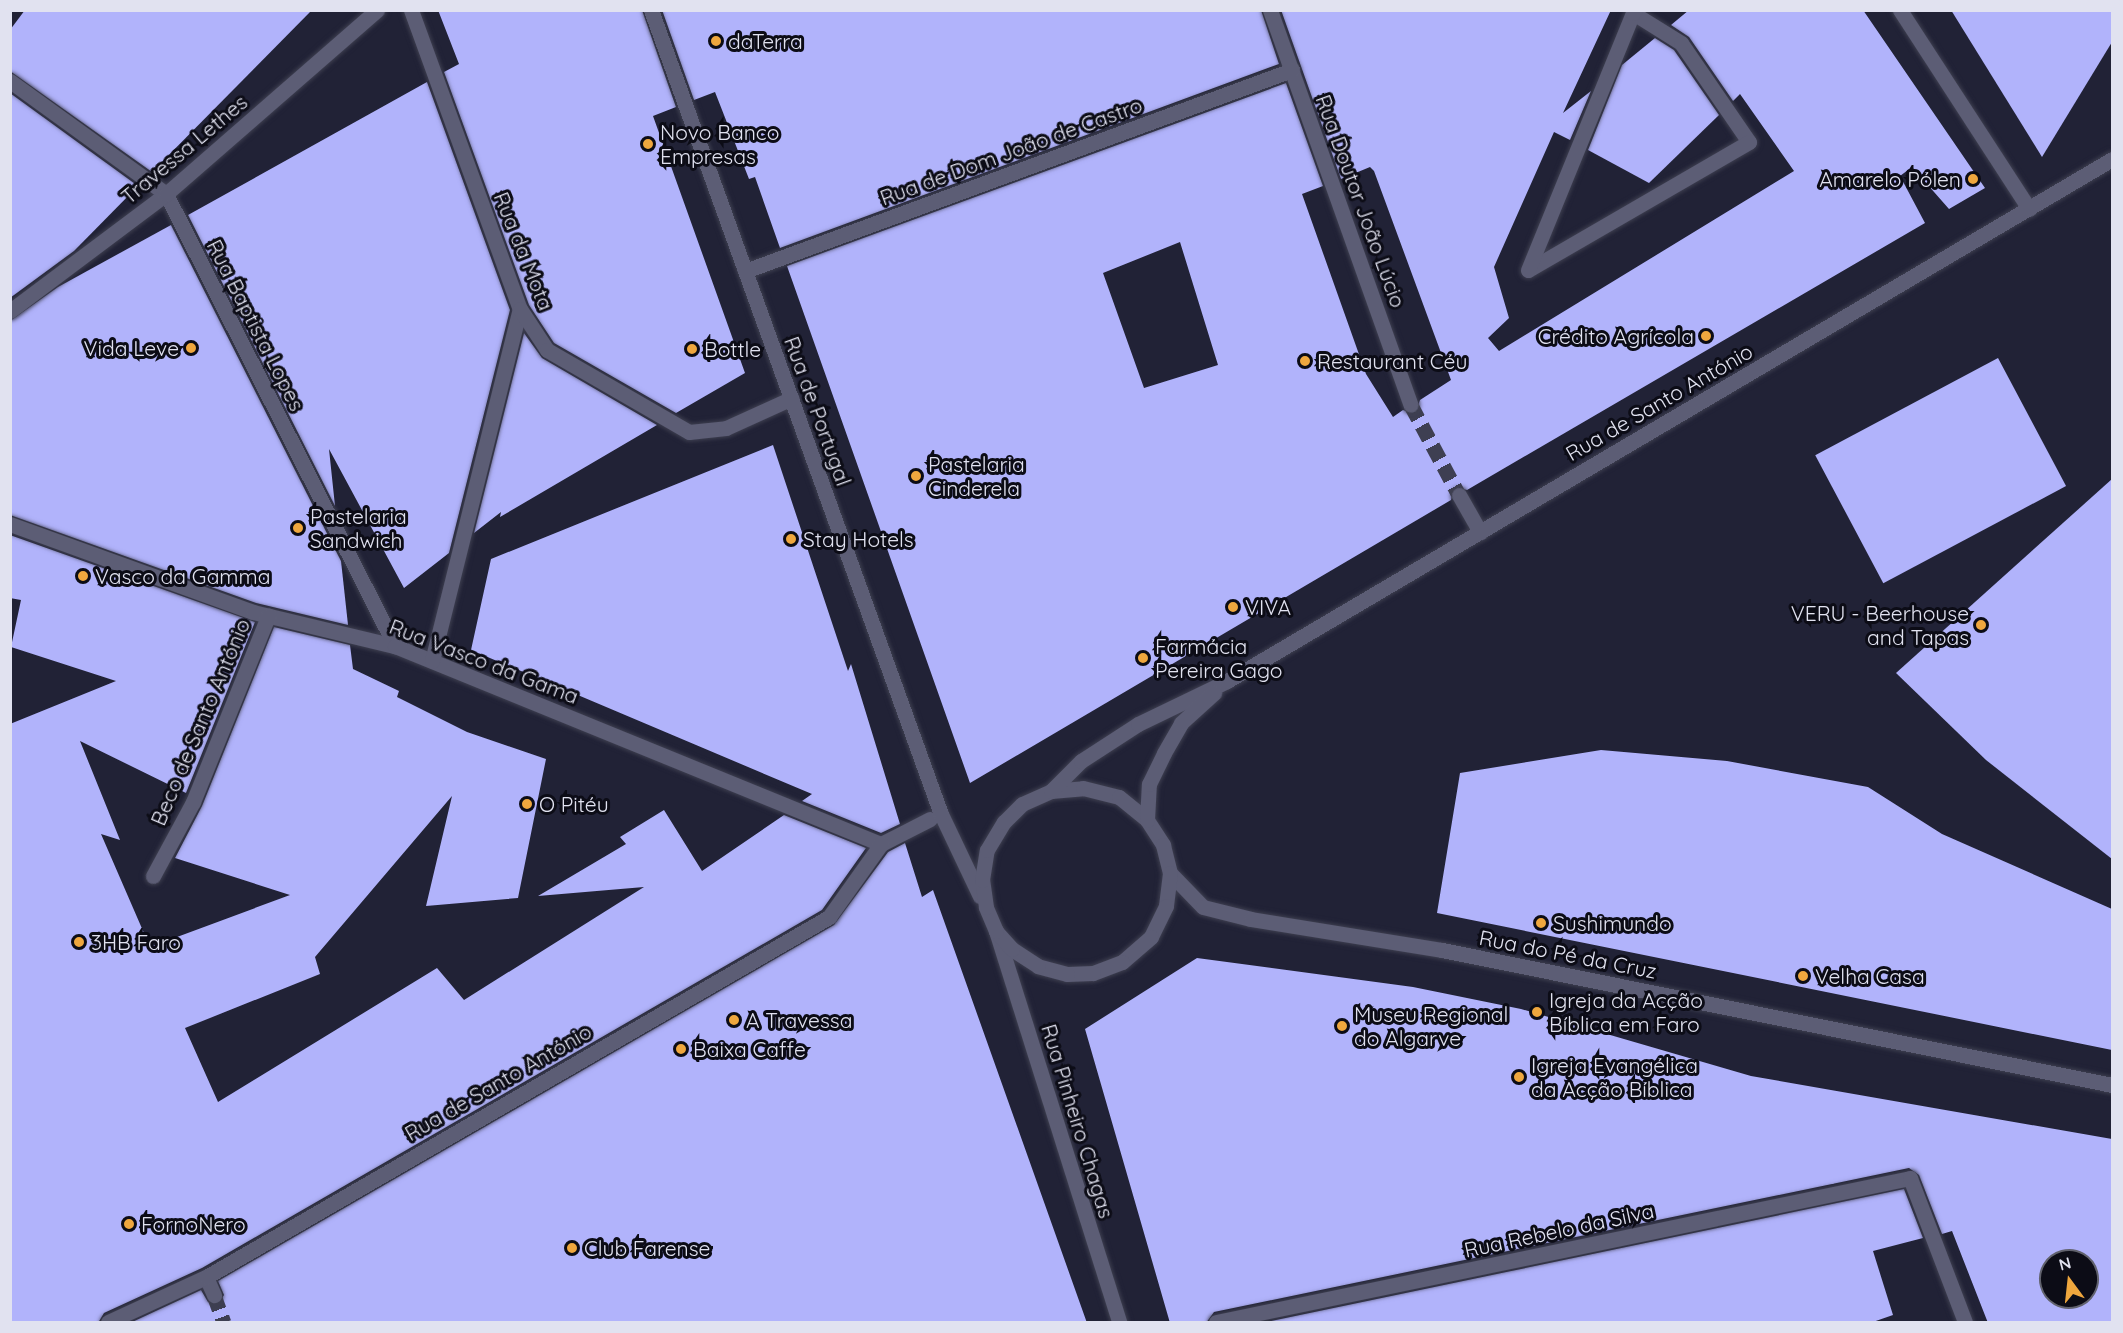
<!DOCTYPE html>
<meta charset="utf-8">
<style>
body{margin:0}
#map{position:relative;width:2123px;height:1333px;overflow:hidden;background:#212236;font-family:Quicksand,sans-serif}
div>[style]{position:absolute}
.building>*{inset:0;background:#b1b3fb;transform-origin:0 0}
.pedestrian-tunnel>*{height:15px;margin-top:-7.5px;transform-origin:0;background:repeating-linear-gradient(90deg,#3e3f52 0 15px,transparent 0 23px)}
.minor-tunnel>*{height:15px;margin-top:-7.5px;transform-origin:0;background:repeating-linear-gradient(90deg,#3e3f52 0 15px,transparent 0 23px)}
.roads{filter:drop-shadow(0 0 2px #3e3f50) drop-shadow(0 0 2px #3e3f50)}
.pedestrian>*{height:15px;margin:-7.5px;padding:0 7.5px;transform-origin:7.5px;border-radius:7.5px;background:#5c5d75}
.minor>*{height:15px;margin:-7.5px;padding:0 7.5px;transform-origin:7.5px;border-radius:7.5px;background:#5c5d75}
.tertiary>*{height:15px;margin:-7.5px;padding:0 7.5px;transform-origin:7.5px;border-radius:7.5px;background:#5c5d75}
.dots>*{width:16px;height:16px;translate:-50% -50%;box-sizing:border-box;border:3px solid #0c0c16;border-radius:50%}
span{translate:-50% -50%;white-space:nowrap;text-align:center;line-height:1.15;-webkit-text-stroke:6px #0c0c16;paint-order:stroke}
.poi-label{font-size:21px;color:#e1e2f0}
.left{translate:0 -50%;text-align:left}
.right{translate:-100% -50%;text-align:right}
.street-label{font-size:21px;color:#e1e2f0}
.frame{position:absolute;inset:0;border:12px solid #e1e2f0;pointer-events:none}
.north{position:absolute;left:2039px;top:1249px;width:60px;height:60px;box-sizing:border-box;background:#0c0c16;border:2px solid #61626d;border-radius:50%;rotate:345deg;font-size:16px;font-weight:700;line-height:24px;text-align:center;color:#e1e2f0}
.north::after{content:'';display:block;margin:auto;width:21px;height:27px;background:#efa73e;clip-path:polygon(50% 0,100% 100%,50% 72%,0 100%)}
</style>
<div id="map">
<div class="building">
<i style="clip-path:polygon(25px 10px,312px 10px,152px 172px,10px 71px,10px 30px)"></i>
<i style="clip-path:polygon(438px 10px,642px 10px,676px 107px,653px 116px,745px 373px,676px 413px,554px 343px,529px 305px,444px 72px,459px 64px)"></i>
<i style="clip-path:polygon(662px 10px,1261px 10px,1279px 64px,780px 248px,755px 177px,749px 179px,715px 92px,694px 100px)"></i>
<i style="clip-path:polygon(evenodd,1281px 10px,1611px 10px,1563px 113px,1591px 91px,1570px 140px,1554px 132px,1494px 267px,1509px 318px,1488px 338px,1499px 351px,1794px 171px,1740px 94px,1733px 101px,1689px 37px,1671px 25px,1689px 10px,1863px 10px,1985px 188px,1949px 209px,1912px 167px,1900px 176px,1925px 223px,1467px 490px,1454px 487px,1451px 500px,970px 783px,787px 266px,1286px 83px,1323px 186px,1302px 194px,1366px 374px,1393px 417px,1403px 410px,1415px 414px,1420px 400px,1451px 380px,1374px 171px,1370px 167px,1341px 179px,1281px 10px,1180px 242px,1218px 365px,1144px 388px,1103px 273px,1180px 242px)"></i>
<i style="clip-path:polygon(1951px 10px,2112px 10px,2112px 42px,2042px 157px)"></i>
<i style="clip-path:polygon(1655px 38px,1674px 50px,1719px 115px,1649px 183px,1588px 150px,1622px 65px)"></i>
<i style="clip-path:polygon(427px 82px,510px 310px,449px 553px,404px 588px,329px 449px,335px 506px,188px 215px)"></i>
<i style="clip-path:polygon(10px 93px,138px 186px,74px 251px,10px 298px)"></i>
<i style="clip-path:polygon(171px 225px,341px 561px,348px 625px,256px 603px,10px 515px,10px 321px,58px 287px)"></i>
<i style="clip-path:polygon(524px 333px,542px 358px,657px 425px,500px 517px,501px 512px,474px 533px)"></i>
<i style="left:1998px;top:358px;width:145px;height:207px;rotate:62deg"></i>
<i style="clip-path:polygon(773px 445px,848px 671px,851px 664px,900px 824px,881px 833px,802px 801px,812px 794px,471px 650px,491px 559px)"></i>
<i style="clip-path:polygon(2112px 479px,2112px 859px,1986px 760px,1896px 673px)"></i>
<i style="clip-path:polygon(10px 535px,255px 622px,186px 793px,80px 741px,120px 840px,101px 834px,150px 947px,290px 895px,175px 858px,202px 806px,274px 627px,350px 645px,353px 669px,399px 691px,397px 697px,467px 732px,546px 759px,518px 898px,426px 906px,452px 796px,315px 957px,320px 974px,185px 1028px,218px 1102px,437px 968px,464px 1000px,644px 887px,538px 896px,626px 844px,620px 837px,664px 810px,702px 871px,784px 815px,866px 848px,822px 910px,202px 1268px,104px 1313px,98px 1323px,10px 1323px,10px 724px,116px 681px,11px 647px,21px 600px,10px 598px)"></i>
<i style="clip-path:polygon(1601px 750px,1727px 761px,1868px 787px,1942px 834px,2112px 909px,2112px 1050px,1437px 913px,1460px 773px)"></i>
<i style="clip-path:polygon(905px 843px,922px 897px,933px 890px,1087px 1323px,130px 1323px,201px 1290px,208px 1302px,218px 1304px,224px 1295px,218px 1281px,834px 925px,888px 852px)"></i>
<i style="clip-path:polygon(evenodd,1197px 958px,1413px 987px,1521px 1009px,1751px 1076px,2112px 1139px,2112px 1323px,1988px 1323px,1952px 1231px,1942px 1234px,1919px 1175px,1909px 1168px,1214px 1312px,1206px 1323px,1170px 1323px,1085px 1029px,1197px 958px,2051px 1261px,2087px 1261px,2087px 1297px,2051px 1297px,2051px 1261px)"></i>
<i style="clip-path:polygon(1904px 1189px,1923px 1238px,1873px 1251px,1893px 1315px,1870px 1323px,1262px 1323px)"></i>
</div>
<div class="pedestrian-tunnel">
<i style="left:214px;top:1295px;width:29px;rotate:70deg"></i>
</div>
<div class="minor-tunnel">
<i style="left:1411px;top:405px;width:102px;rotate:61.9deg"></i>
</div>
<div class="roads">
<div class="pedestrian">
<i style="left:166px;top:194px;width:507px;rotate:63.13deg"></i>
<i style="left:10px;top:524px;width:258px;rotate:19.9deg"></i>
<i style="left:253px;top:612px;width:146px;rotate:13.5deg"></i>
<i style="left:395px;top:646px;width:525px;rotate:22.17deg"></i>
<i style="left:881px;top:844px;width:55px;rotate:-27deg"></i>
<i style="left:432px;top:661px;width:363px;rotate:-76deg"></i>
<i style="left:153px;top:876px;width:84px;rotate:-61.6deg"></i>
<i style="left:193px;top:802px;width:201px;rotate:-68deg"></i>
<i style="left:206px;top:1277px;width:20px;rotate:66deg"></i>
<i style="left:108px;top:1322px;width:108px;rotate:-24.7deg"></i>
<i style="left:206px;top:1277px;width:720px;rotate:-30.02deg"></i>
<i style="left:829px;top:917px;width:90px;rotate:-54.5deg"></i>
</div>
<div class="minor">
<i style="left:411px;top:10px;width:318px;rotate:70deg"></i>
<i style="left:520px;top:309px;width:49px;rotate:56.6deg"></i>
<i style="left:547px;top:350px;width:164px;rotate:30deg"></i>
<i style="left:689px;top:432px;width:37px;rotate:-6deg"></i>
<i style="left:726px;top:428px;width:72px;rotate:-24.4deg"></i>
<i style="left:1270px;top:10px;width:419px;rotate:70.4deg"></i>
<i style="left:1900px;top:10px;width:237px;rotate:57deg"></i>
<i style="left:1633px;top:13px;width:57px;rotate:32deg"></i>
<i style="left:1681px;top:43px;width:120px;rotate:55.5deg"></i>
<i style="left:1749px;top:142px;width:255px;rotate:149.9deg"></i>
<i style="left:1528px;top:270px;width:278px;rotate:-67.8deg"></i>
<i style="left:1633px;top:13px;width:4px;rotate:-56deg"></i>
<i style="left:10px;top:81px;width:193px;rotate:35.9deg"></i>
<i style="left:745px;top:271px;width:583px;rotate:-20.18deg"></i>
<i style="left:10px;top:311px;width:195px;rotate:-36.9deg"></i>
<i style="left:166px;top:194px;width:280px;rotate:-41.1deg"></i>
<i style="left:1459px;top:495px;width:43px;rotate:60.4deg"></i>
<i style="left:1170px;top:873px;width:47px;rotate:45.9deg"></i>
<i style="left:1203px;top:907px;width:49px;rotate:14deg"></i>
<i style="left:1251px;top:919px;width:193px;rotate:9.2deg"></i>
<i style="left:1442px;top:950px;width:683px;rotate:11.39deg"></i>
<i style="left:996px;top:931px;width:410px;rotate:72.5deg"></i>
<i style="left:1216px;top:1322px;width:709px;rotate:-11.72deg"></i>
<i style="left:1910px;top:1178px;width:154px;rotate:69.1deg"></i>
</div>
<div class="tertiary">
<i style="left:651px;top:10px;width:855px;rotate:70.17deg"></i>
<i style="left:941px;top:814px;width:91px;rotate:64.6deg"></i>
<i style="left:1051px;top:791px;width:32px;rotate:-5deg"></i>
<i style="left:1083px;top:788px;width:37px;rotate:14deg"></i>
<i style="left:1119px;top:797px;width:36px;rotate:39deg"></i>
<i style="left:1147px;top:820px;width:30px;rotate:57deg"></i>
<i style="left:1163px;top:845px;width:29px;rotate:76deg"></i>
<i style="left:1170px;top:873px;width:33px;rotate:97deg"></i>
<i style="left:1166px;top:906px;width:34px;rotate:116deg"></i>
<i style="left:1151px;top:937px;width:38px;rotate:139deg"></i>
<i style="left:1122px;top:962px;width:31px;rotate:159deg"></i>
<i style="left:1093px;top:973px;width:26px;rotate:178deg"></i>
<i style="left:1067px;top:974px;width:30px;rotate:-165deg"></i>
<i style="left:1038px;top:966px;width:31px;rotate:-147deg"></i>
<i style="left:1012px;top:949px;width:24px;rotate:-132deg"></i>
<i style="left:996px;top:931px;width:26px;rotate:-113deg"></i>
<i style="left:986px;top:907px;width:27px;rotate:-98deg"></i>
<i style="left:982px;top:880px;width:30px;rotate:-81deg"></i>
<i style="left:987px;top:850px;width:33px;rotate:-59deg"></i>
<i style="left:1004px;top:822px;width:25px;rotate:-45deg"></i>
<i style="left:1022px;top:804px;width:32px;rotate:-24deg"></i>
<i style="left:1051px;top:791px;width:42px;rotate:-45deg"></i>
<i style="left:1081px;top:761px;width:68px;rotate:-33deg"></i>
<i style="left:1138px;top:724px;width:99px;rotate:-25.8deg"></i>
<i style="left:1227px;top:681px;width:1027px;rotate:-30.53deg"></i>
<i style="left:1147px;top:820px;width:36px;rotate:-87deg"></i>
<i style="left:1149px;top:784px;width:34px;rotate:-64deg"></i>
<i style="left:1164px;top:753px;width:34px;rotate:-60deg"></i>
<i style="left:1181px;top:723px;width:45px;rotate:-42.3deg"></i>
</div>
</div>
<div class="dots">
<i style="left:716px;top:41px;background:#efa73e"></i>
<i style="left:648px;top:144px;background:#efa73e"></i>
<i style="left:1973px;top:179px;background:#efa73e"></i>
<i style="left:1706px;top:336px;background:#efa73e"></i>
<i style="left:191px;top:348px;background:#efa73e"></i>
<i style="left:692px;top:349px;background:#efa73e"></i>
<i style="left:1305px;top:361px;background:#efa73e"></i>
<i style="left:916px;top:476px;background:#efa73e"></i>
<i style="left:298px;top:528px;background:#efa73e"></i>
<i style="left:791px;top:539px;background:#efa73e"></i>
<i style="left:83px;top:576px;background:#efa73e"></i>
<i style="left:1233px;top:607px;background:#efa73e"></i>
<i style="left:1981px;top:625px;background:#efa73e"></i>
<i style="left:1143px;top:658px;background:#efa73e"></i>
<i style="left:527px;top:804px;background:#efa73e"></i>
<i style="left:1541px;top:923px;background:#efa73e"></i>
<i style="left:79px;top:942px;background:#efa73e"></i>
<i style="left:1803px;top:976px;background:#efa73e"></i>
<i style="left:1537px;top:1012px;background:#efa73e"></i>
<i style="left:734px;top:1020px;background:#efa73e"></i>
<i style="left:1342px;top:1026px;background:#efa73e"></i>
<i style="left:681px;top:1049px;background:#efa73e"></i>
<i style="left:1519px;top:1077px;background:#efa73e"></i>
<i style="left:129px;top:1224px;background:#efa73e"></i>
<i style="left:572px;top:1248px;background:#efa73e"></i>
</div>
<div class="poi-label">
<span class="left" style="left:728px;top:41px">daTerra</span>
<span class="left" style="left:660px;top:144px">Novo Banco<br>Empresas</span>
<span class="right" style="left:1961px;top:179px">Amarelo Pólen</span>
<span class="right" style="left:1694px;top:336px">Crédito Agrícola</span>
<span class="right" style="left:179px;top:348px">Vida Leve</span>
<span class="left" style="left:704px;top:349px">Bottle</span>
<span class="left" style="left:1317px;top:361px">Restaurant Céu</span>
<span class="left" style="left:928px;top:476px">Pastelaria<br>Cinderela</span>
<span class="left" style="left:310px;top:528px">Pastelaria<br>Sandwich</span>
<span class="left" style="left:803px;top:539px">Stay Hotels</span>
<span class="left" style="left:95px;top:576px">Vasco da Gamma</span>
<span class="left" style="left:1245px;top:607px">VIVA</span>
<span class="right" style="left:1969px;top:625px">VERU - Beerhouse<br>and Tapas</span>
<span class="left" style="left:1155px;top:658px">Farmácia<br>Pereira Gago</span>
<span class="left" style="left:539px;top:804px">O Pitéu</span>
<span class="left" style="left:1553px;top:923px">Sushimundo</span>
<span class="left" style="left:91px;top:942px">3HB Faro</span>
<span class="left" style="left:1815px;top:976px">Velha Casa</span>
<span class="left" style="left:1549px;top:1012px">Igreja da Acção<br>Bíblica em Faro</span>
<span class="left" style="left:1354px;top:1026px">Museu Regional<br>do Algarve</span>
<span class="left" style="left:746px;top:1020px">A Travessa</span>
<span class="left" style="left:693px;top:1049px">Baixa Caffe</span>
<span class="left" style="left:1531px;top:1077px">Igreja Evangélica<br>da Acção Bíblica</span>
<span class="left" style="left:141px;top:1224px">FornoNero</span>
<span class="left" style="left:584px;top:1248px">Club Farense</span>
</div>
<div class="street-label">
<span style="left:184px;top:149px;rotate:-40deg">Travessa Lethes</span>
<span style="left:1011px;top:151px;rotate:-20deg">Rua de Dom João de Castro</span>
<span style="left:1361px;top:201px;rotate:70deg">Rua Doutor João Lúcio</span>
<span style="left:524px;top:251px;rotate:68deg">Rua da Mota</span>
<span style="left:256px;top:325px;rotate:63deg">Rua Baptista Lopes</span>
<span style="left:1659px;top:402px;rotate:-30deg">Rua de Santo António</span>
<span style="left:818px;top:411px;rotate:70deg">Rua de Portugal</span>
<span style="left:484px;top:661px;rotate:21deg">Rua Vasco da Gama</span>
<span style="left:200px;top:722px;rotate:-67deg">Beco de Santo António</span>
<span style="left:1568px;top:954px;rotate:11deg">Rua do Pé da Cruz</span>
<span style="left:498px;top:1082px;rotate:-30deg">Rua de Santo António</span>
<span style="left:1078px;top:1121px;rotate:73deg">Rua Pinheiro Chagas</span>
<span style="left:1559px;top:1230px;rotate:-12deg">Rua Rebelo da Silva</span>
</div>
<div class="frame"></div>
<div class="north">N</div>
</div>
